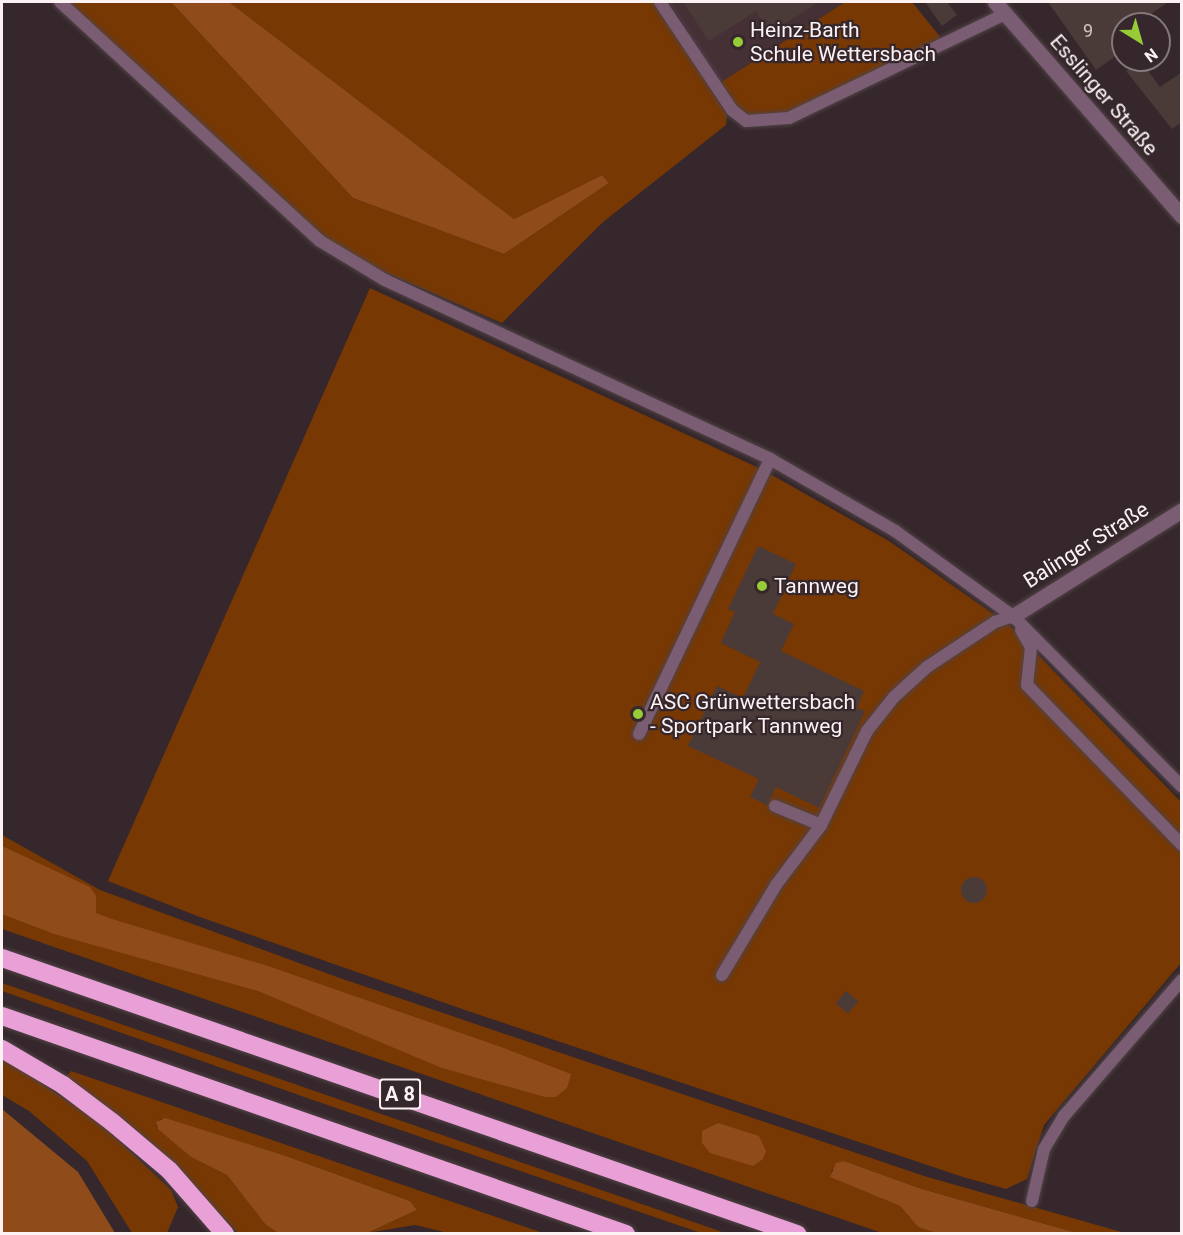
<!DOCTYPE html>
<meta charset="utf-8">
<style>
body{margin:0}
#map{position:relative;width:1183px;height:1235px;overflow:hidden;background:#35272b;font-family:Roboto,sans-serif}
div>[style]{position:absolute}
.built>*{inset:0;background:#453036}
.green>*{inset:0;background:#773803}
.forest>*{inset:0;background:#8f4b19}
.building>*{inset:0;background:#4a3b39;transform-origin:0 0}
.round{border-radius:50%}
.roads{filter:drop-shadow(0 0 2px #514347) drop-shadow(0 0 2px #514347)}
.lane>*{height:12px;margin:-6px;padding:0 6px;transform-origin:6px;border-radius:6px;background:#7b5d73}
.street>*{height:15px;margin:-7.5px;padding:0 7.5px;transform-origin:7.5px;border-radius:7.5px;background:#7b5d73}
.highway>*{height:18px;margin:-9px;padding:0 9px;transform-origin:9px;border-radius:9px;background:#e9a0d6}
.dots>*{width:16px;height:16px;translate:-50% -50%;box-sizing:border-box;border:3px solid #35272b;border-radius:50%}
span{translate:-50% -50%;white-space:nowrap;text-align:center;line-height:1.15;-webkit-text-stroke:4.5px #35272b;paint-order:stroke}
.number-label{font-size:18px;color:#d0c4c5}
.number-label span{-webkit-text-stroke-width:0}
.shield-label span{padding:2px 4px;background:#35272b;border:2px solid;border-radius:4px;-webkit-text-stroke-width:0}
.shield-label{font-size:20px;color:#fcf2f4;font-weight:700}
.poi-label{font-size:21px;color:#fcf2f4}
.left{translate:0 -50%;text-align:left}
.street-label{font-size:21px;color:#fcf2f4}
.frame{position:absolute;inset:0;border:3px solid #fcf2f4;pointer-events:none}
.north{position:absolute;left:1111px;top:12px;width:60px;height:60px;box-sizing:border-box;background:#35272b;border:2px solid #85787b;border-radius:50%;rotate:143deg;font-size:16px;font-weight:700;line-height:24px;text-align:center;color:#fcf2f4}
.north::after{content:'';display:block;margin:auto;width:21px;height:27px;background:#97cb38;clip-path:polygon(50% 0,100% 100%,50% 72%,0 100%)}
</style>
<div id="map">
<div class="built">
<i style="clip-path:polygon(669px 2px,845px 2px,720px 83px)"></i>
</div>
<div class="green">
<i style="clip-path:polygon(67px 2px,171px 2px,353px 198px,504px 254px,609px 183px,602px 175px,514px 219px,229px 2px,655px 2px,727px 115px,726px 125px,603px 222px,502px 323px,352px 258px,321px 238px)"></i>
<i style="clip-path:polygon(845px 2px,912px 2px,941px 38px,790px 112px,749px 115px,738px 110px,720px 83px)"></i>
<i style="clip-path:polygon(370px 288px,761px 469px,889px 541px,1009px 625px,1181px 802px,1181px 963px,1044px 1125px,1027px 1179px,1006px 1189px,963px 1177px,465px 1010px,200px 917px,108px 881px)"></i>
<i style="clip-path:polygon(2px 835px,100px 890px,337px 977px,924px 1176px,1125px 1233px,1077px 1233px,922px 1189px,844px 1161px,832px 1170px,831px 1177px,900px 1206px,918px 1227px,940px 1233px,882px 1233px,2px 929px)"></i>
<i style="clip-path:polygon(2px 983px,636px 1202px,725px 1233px,701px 1233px,310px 1099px,2px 991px)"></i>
<i style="clip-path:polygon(2px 1057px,99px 1122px,171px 1190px,178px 1207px,167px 1233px,132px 1233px,87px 1161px,29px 1111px,2px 1095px)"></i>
<i style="clip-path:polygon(71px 1071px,144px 1096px,543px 1233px,448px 1233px,415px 1225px,367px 1233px,417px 1210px,410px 1201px,286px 1156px,160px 1119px,156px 1126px,191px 1157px,227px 1175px,265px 1224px,278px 1233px,238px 1233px,143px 1136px,67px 1076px)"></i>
</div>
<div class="forest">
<i style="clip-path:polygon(171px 2px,229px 2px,514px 219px,602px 175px,609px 183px,504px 254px,353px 198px)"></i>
<i style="clip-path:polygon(2px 846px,90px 887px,96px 896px,96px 913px,112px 919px,268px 966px,501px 1047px,571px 1074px,567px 1088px,556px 1097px,545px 1097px,442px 1068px,258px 991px,54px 934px,2px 914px)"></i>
<i style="clip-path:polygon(2px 1109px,78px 1172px,115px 1233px,2px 1233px)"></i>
<i style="clip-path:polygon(165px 1118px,286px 1156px,410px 1201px,417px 1210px,367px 1233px,278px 1233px,265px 1224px,227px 1175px,191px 1157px,158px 1129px,156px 1122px)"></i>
<i style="clip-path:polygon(718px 1123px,759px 1136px,766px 1151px,763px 1159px,753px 1166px,710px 1153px,702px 1143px,702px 1131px)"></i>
<i style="clip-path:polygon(844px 1161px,922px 1189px,1077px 1233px,940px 1234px,918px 1227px,900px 1206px,830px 1177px,836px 1163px)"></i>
</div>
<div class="building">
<i style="clip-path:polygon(683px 2px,819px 2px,770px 33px,756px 11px,709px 41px)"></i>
<i style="clip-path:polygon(925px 2px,947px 2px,957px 15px,942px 26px)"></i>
<i style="clip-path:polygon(1048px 2px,1168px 2px,1137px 24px,1123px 24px,1123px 51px,1096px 70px)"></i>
<i style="clip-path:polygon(1140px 60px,1160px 87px,1182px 72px,1182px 122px,1172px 129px,1126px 71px)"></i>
<i style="clip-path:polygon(758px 546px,796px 564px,773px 614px,794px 624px,781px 651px,864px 691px,857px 708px,865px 711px,819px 808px,776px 787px,767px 805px,750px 797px,759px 779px,688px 746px,717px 686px,743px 698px,760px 662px,721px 643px,735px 612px,728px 609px)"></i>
<i class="round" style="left:961px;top:877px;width:26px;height:26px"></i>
<i style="left:846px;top:991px;width:16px;height:16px;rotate:40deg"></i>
</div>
<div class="roads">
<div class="lane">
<i style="left:60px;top:2px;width:353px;rotate:42.6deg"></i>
<i style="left:320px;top:241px;width:76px;rotate:31deg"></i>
<i style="left:385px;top:280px;width:425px;rotate:24.9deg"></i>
<i style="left:770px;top:459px;width:144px;rotate:29.9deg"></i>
<i style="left:895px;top:531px;width:145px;rotate:35.8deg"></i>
<i style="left:1013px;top:616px;width:240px;rotate:45.3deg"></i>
<i style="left:660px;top:2px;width:130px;rotate:56.3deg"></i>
<i style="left:732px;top:110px;width:18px;rotate:38deg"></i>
<i style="left:746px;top:121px;width:43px;rotate:-4deg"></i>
<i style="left:789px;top:118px;width:240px;rotate:-25.7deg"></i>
<i style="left:1021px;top:630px;width:20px;rotate:60deg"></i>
<i style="left:1031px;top:647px;width:38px;rotate:96deg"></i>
<i style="left:1027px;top:685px;width:223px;rotate:45.9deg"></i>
<i style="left:639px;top:734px;width:305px;rotate:-64.5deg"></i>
<i style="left:775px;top:806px;width:50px;rotate:22.4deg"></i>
<i style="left:722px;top:975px;width:105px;rotate:-59deg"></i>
<i style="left:776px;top:885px;width:75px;rotate:-53.1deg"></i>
<i style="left:821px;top:825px;width:105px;rotate:-63.9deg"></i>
<i style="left:867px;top:731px;width:43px;rotate:-51.5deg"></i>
<i style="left:894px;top:697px;width:45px;rotate:-42.3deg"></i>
<i style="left:927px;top:667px;width:82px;rotate:-33.5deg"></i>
<i style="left:995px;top:622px;width:19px;rotate:-18deg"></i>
<i style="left:1032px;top:1201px;width:53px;rotate:-77deg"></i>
<i style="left:1044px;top:1149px;width:39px;rotate:-59deg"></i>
<i style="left:1064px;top:1116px;width:180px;rotate:-49.1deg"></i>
</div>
<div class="street">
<i style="left:995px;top:2px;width:284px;rotate:48.9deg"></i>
<i style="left:1013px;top:616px;width:199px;rotate:-32.1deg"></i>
</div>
<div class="highway">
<i style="left:2px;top:958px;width:842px;rotate:19.15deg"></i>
<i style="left:2px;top:1016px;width:661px;rotate:19.26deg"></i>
<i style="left:2px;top:1049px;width:71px;rotate:30.5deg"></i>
<i style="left:63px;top:1085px;width:61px;rotate:37.1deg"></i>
<i style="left:112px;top:1122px;width:75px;rotate:40.1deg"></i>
<i style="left:169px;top:1170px;width:85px;rotate:48.8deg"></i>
</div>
</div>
<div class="dots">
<i style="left:738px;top:42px;background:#97cb38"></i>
<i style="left:762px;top:586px;background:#97cb38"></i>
<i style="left:638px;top:714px;background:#97cb38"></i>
</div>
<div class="number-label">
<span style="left:1088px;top:31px">9</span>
</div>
<div class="shield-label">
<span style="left:400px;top:1094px">A 8</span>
</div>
<div class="poi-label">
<span class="left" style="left:750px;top:42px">Heinz-Barth<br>Schule Wettersbach</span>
<span class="left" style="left:774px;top:586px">Tannweg</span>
<span class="left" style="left:650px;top:714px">ASC Grünwettersbach<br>- Sportpark Tannweg</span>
</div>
<div class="street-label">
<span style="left:1104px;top:95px;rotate:49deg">Esslinger Straße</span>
<span style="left:1086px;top:545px;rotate:-32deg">Balinger Straße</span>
</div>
<div class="frame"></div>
<div class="north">N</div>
</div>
